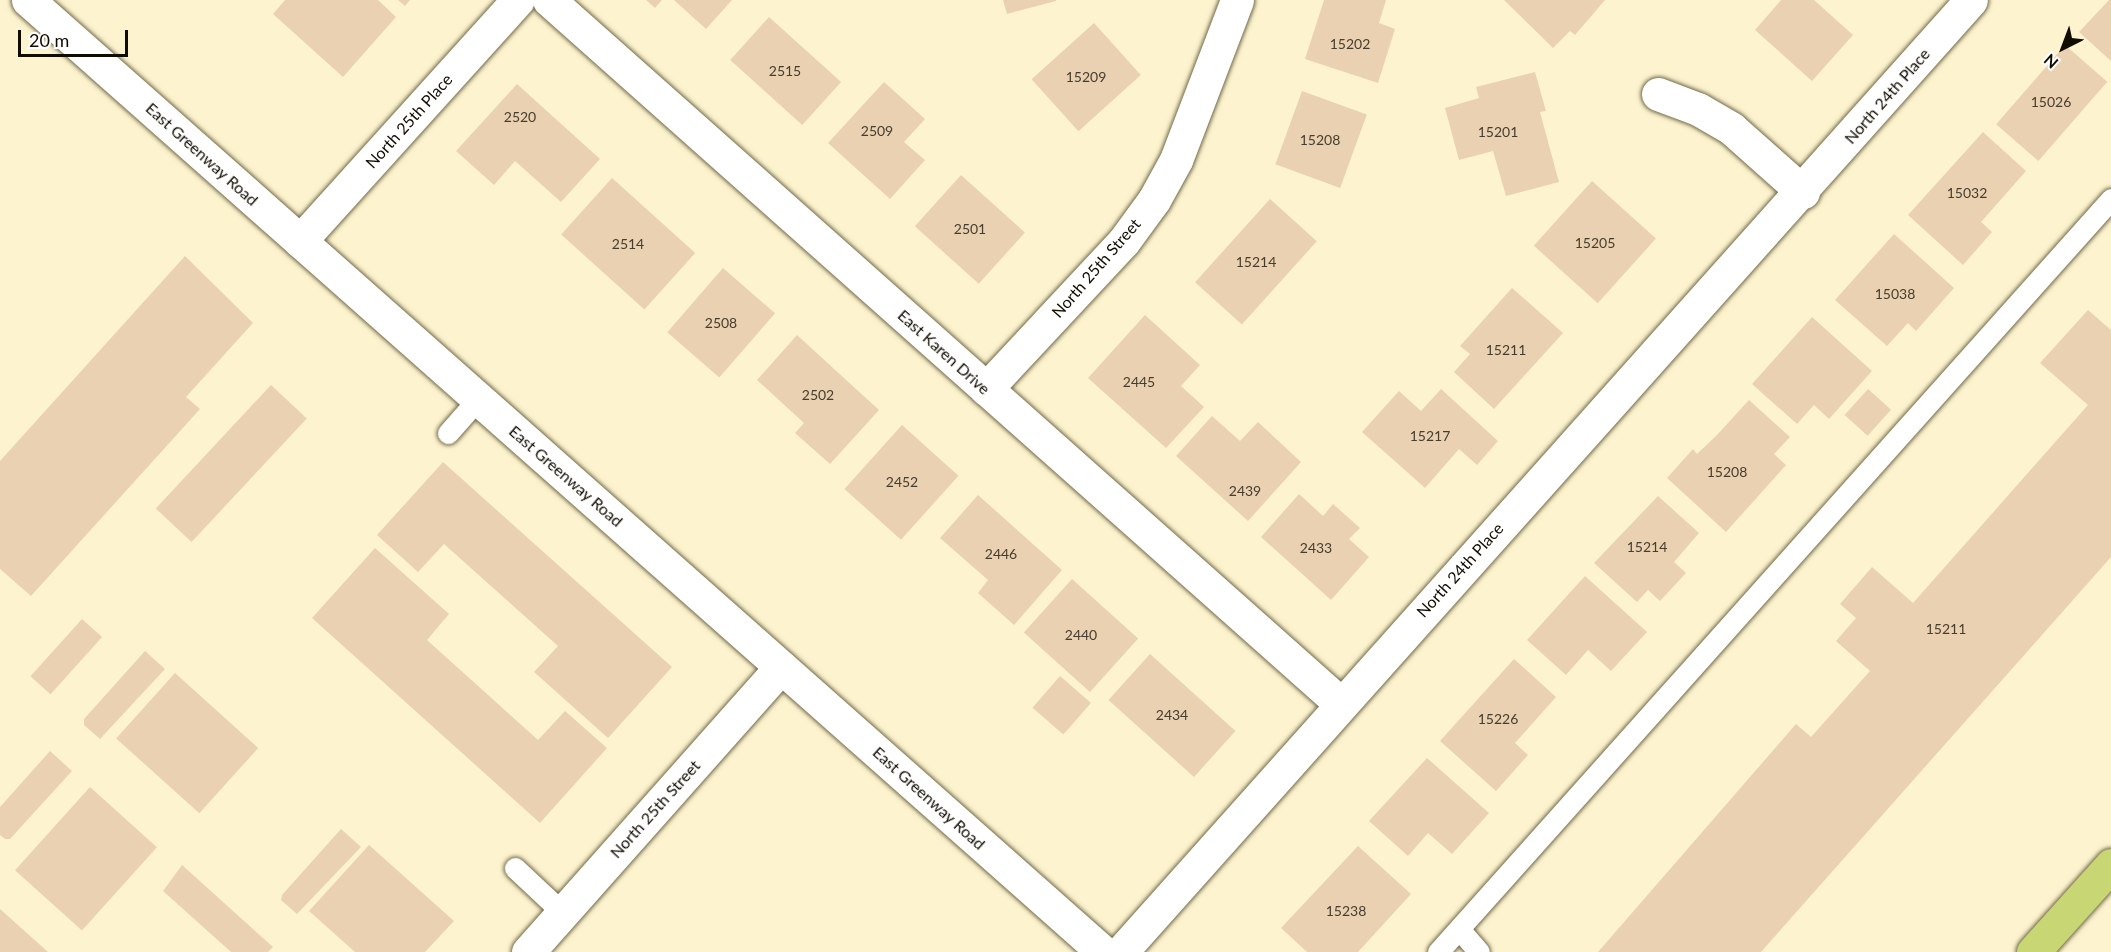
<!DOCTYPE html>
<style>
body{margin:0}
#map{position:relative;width:2111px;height:952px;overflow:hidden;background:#fdf4cf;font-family:Lato,sans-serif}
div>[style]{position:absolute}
.building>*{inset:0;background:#ead1b2;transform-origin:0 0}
.roads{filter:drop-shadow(0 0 2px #716948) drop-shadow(0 0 2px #716948)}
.service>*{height:21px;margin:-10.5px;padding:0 10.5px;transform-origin:10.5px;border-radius:10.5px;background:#fff}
.minor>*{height:33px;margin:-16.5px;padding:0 16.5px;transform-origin:16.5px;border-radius:16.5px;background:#fff}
.tertiary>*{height:33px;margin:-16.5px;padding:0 16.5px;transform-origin:16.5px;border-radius:16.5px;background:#fff}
.primary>*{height:33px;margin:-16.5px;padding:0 16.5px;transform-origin:16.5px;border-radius:16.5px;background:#c9d674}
span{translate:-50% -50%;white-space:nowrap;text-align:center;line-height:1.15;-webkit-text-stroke:6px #fff;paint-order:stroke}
.number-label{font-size:14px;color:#463d2e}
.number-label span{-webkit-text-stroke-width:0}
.street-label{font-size:16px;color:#100c02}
.north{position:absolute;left:2033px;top:18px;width:60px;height:60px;-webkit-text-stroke:4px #fff;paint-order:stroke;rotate:222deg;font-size:16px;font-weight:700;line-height:24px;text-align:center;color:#100c02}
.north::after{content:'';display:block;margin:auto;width:21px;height:27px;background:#100c02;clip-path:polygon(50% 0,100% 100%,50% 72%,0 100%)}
.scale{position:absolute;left:18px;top:30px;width:110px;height:27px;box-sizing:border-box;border:3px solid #100c02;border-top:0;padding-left:8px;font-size:18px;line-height:21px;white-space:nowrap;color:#100c02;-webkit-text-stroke:4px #fff;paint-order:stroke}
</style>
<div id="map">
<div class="building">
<i style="clip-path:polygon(285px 0,378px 0,396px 17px,343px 77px,273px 14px)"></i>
<i style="clip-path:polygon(398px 0,410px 0,405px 6px)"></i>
<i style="clip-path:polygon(646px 0,662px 0,655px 8px)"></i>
<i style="clip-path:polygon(674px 0,732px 0,706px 29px)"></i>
<i style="clip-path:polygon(1003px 0,1056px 0,1056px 1px,1007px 14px)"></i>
<i style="clip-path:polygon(1324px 0,1386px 0,1379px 23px,1395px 29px,1378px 83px,1305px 59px)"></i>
<i style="clip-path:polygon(1504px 0,1605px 0,1575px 35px,1570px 31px,1553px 48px)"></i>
<i style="clip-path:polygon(1781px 0,1814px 0,1853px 35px,1812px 81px,1755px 30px)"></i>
<i style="clip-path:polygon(2109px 0,2111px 0,2111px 61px,2079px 32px)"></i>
<i style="left:769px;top:17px;width:97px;height:58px;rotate:42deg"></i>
<i style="left:1094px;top:23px;width:70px;height:84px;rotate:48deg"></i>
<i style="left:2065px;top:45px;width:56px;height:105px;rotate:41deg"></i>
<i style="clip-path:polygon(1535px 72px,1546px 111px,1540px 112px,1559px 182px,1506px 196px,1493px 151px,1459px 160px,1445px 108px,1479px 98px,1476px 87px)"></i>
<i style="clip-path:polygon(884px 82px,925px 119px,904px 142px,925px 160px,890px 199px,828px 143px)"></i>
<i style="clip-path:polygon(517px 84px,600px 159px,561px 202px,515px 161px,494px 185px,456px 151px)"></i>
<i style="left:1302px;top:91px;width:69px;height:78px;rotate:20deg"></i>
<i style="clip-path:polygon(1983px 132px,2026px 171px,1981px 222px,1992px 232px,1963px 265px,1908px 215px)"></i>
<i style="left:961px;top:175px;width:86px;height:69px;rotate:42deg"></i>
<i style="left:612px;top:178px;width:112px;height:76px;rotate:42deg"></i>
<i style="left:1592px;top:181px;width:86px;height:87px;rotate:42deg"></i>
<i style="left:1270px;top:199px;width:63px;height:112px;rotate:42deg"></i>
<i style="clip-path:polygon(1894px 234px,1954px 288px,1916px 331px,1908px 323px,1887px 346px,1835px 300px)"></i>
<i style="clip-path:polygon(185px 256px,253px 323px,186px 397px,200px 409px,31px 596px,0 569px,0 461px)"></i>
<i style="left:723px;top:268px;width:69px;height:85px;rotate:41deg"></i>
<i style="clip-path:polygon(1512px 288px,1563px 333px,1494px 409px,1454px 372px,1470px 354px,1460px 346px)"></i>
<i style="clip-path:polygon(2088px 310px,2111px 330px,2111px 557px,1761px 952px,1598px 952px,1796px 724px,1811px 737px,1870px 671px,1836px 641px,1856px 618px,1840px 604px,1872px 567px,1913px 603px,2088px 405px,2040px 363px)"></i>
<i style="clip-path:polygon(1145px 315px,1200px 365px,1181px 386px,1204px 407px,1166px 448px,1088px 378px)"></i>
<i style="clip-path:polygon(1812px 317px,1872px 371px,1829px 419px,1814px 405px,1797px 424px,1752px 384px)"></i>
<i style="clip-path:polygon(797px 335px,879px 410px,830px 464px,795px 433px,804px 423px,757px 380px)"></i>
<i style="left:271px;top:385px;width:49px;height:169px;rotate:43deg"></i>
<i style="clip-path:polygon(1441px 389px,1498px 441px,1477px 465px,1459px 449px,1425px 488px,1362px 432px,1399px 391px,1421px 411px)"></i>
<i style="left:1868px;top:389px;width:31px;height:35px;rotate:42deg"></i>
<i style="clip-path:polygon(1749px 400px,1790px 437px,1774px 454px,1786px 465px,1726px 532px,1667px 478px,1693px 449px,1697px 454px,1717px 435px)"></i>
<i style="clip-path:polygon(1212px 416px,1240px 441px,1258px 422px,1301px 462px,1248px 521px,1176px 456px)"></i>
<i style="left:902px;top:425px;width:76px;height:86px;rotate:42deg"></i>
<i style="clip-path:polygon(443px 462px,672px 667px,608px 738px,534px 672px,558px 646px,444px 544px,418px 572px,377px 535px)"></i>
<i style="clip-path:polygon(1299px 494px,1323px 516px,1333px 504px,1360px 528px,1349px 539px,1369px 557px,1331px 600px,1261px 537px)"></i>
<i style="clip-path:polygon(978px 495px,1062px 570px,1014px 625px,978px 593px,988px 580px,940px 538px)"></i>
<i style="clip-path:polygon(1658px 496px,1699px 533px,1674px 562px,1686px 573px,1660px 601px,1648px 590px,1637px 602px,1594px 563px)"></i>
<i style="clip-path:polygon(375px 548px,449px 614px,427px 640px,538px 740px,565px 711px,607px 748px,540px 823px,312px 618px)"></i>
<i style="clip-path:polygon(1585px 576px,1647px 632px,1611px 671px,1588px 650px,1566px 675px,1527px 640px)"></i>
<i style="left:1072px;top:579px;width:89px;height:72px;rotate:42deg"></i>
<i style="left:82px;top:619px;width:27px;height:77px;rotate:42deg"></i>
<i style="clip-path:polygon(145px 651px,165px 669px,100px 739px,84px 725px,84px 719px)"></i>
<i style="left:1150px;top:654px;width:115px;height:62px;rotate:42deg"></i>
<i style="clip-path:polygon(1514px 659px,1556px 697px,1515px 743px,1528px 755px,1496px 791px,1440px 741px)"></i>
<i style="left:175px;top:673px;width:112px;height:88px;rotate:42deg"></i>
<i style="left:1060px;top:676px;width:41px;height:42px;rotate:41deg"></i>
<i style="clip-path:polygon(50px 751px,72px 771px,10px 839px,5px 839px,0 835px,0 807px)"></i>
<i style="clip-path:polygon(1427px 758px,1489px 813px,1452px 854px,1428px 833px,1408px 856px,1369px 821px)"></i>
<i style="left:90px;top:787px;width:90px;height:112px;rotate:42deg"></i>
<i style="clip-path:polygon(341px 829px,361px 847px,297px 914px,281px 900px,282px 895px)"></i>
<i style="clip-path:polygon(369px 845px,454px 921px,425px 952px,355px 952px,309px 911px)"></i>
<i style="clip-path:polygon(1358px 846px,1411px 894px,1358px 952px,1307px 952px,1281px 928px)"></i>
<i style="clip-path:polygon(182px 865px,273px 947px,268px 952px,231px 952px,163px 891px)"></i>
<i style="clip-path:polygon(0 909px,48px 952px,0 952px)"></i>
</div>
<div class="roads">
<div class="service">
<i style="left:448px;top:433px;width:45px;rotate:-48.6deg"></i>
<i style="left:515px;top:868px;width:66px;rotate:43.2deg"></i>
<i style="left:1459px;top:929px;width:30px;rotate:49deg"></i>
<i style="left:1438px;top:952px;width:1010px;rotate:-48.21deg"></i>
</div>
<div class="minor">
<i style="left:549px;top:0;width:1058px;rotate:41.63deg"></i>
<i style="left:1658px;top:94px;width:43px;rotate:20.6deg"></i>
<i style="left:1698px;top:109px;width:39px;rotate:30deg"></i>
<i style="left:1732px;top:129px;width:95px;rotate:41.6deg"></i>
<i style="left:300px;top:241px;width:325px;rotate:-47.9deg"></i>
<i style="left:986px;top:389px;width:202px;rotate:-47deg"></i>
<i style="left:1124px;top:241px;width:51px;rotate:-53.8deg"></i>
<i style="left:1154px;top:200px;width:46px;rotate:-61.2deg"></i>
<i style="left:1176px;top:160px;width:171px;rotate:-69.1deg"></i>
<i style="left:528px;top:952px;width:381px;rotate:-48.4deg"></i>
<i style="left:1121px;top:952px;width:1276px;rotate:-48.24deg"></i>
</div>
<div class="tertiary">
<i style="left:28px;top:0;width:1436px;rotate:41.53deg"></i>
</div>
<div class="primary">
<i style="left:2033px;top:952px;width:117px;rotate:-48.1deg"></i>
</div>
</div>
<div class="number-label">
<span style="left:1350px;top:44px">15202</span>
<span style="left:785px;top:71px">2515</span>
<span style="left:1086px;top:77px">15209</span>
<span style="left:2051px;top:102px">15026</span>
<span style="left:520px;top:117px">2520</span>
<span style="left:877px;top:131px">2509</span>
<span style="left:1498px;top:132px">15201</span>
<span style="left:1320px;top:140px">15208</span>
<span style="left:1967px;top:193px">15032</span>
<span style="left:970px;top:229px">2501</span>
<span style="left:1595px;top:243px">15205</span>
<span style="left:628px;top:244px">2514</span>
<span style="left:1256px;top:262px">15214</span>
<span style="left:1895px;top:294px">15038</span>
<span style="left:721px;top:323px">2508</span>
<span style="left:1506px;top:350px">15211</span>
<span style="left:1139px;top:382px">2445</span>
<span style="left:818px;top:395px">2502</span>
<span style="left:1430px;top:436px">15217</span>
<span style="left:1727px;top:472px">15208</span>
<span style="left:902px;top:482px">2452</span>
<span style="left:1245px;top:491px">2439</span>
<span style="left:1647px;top:547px">15214</span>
<span style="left:1316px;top:548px">2433</span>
<span style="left:1001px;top:554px">2446</span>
<span style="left:1946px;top:629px">15211</span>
<span style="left:1081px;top:635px">2440</span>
<span style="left:1172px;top:715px">2434</span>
<span style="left:1498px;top:719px">15226</span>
<span style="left:1346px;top:911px">15238</span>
</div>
<div class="street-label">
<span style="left:1887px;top:96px;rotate:-49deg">North 24th Place</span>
<span style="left:409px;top:121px;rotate:-48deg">North 25th Place</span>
<span style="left:202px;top:154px;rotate:42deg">East Greenway Road</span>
<span style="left:1096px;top:268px;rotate:-49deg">North 25th Street</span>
<span style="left:944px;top:352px;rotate:42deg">East Karen Drive</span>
<span style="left:566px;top:476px;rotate:41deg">East Greenway Road</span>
<span style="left:1460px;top:570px;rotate:-48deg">North 24th Place</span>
<span style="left:929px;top:798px;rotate:42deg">East Greenway Road</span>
<span style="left:655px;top:809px;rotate:-48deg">North 25th Street</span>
</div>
<div class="north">N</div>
<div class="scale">20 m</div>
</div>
